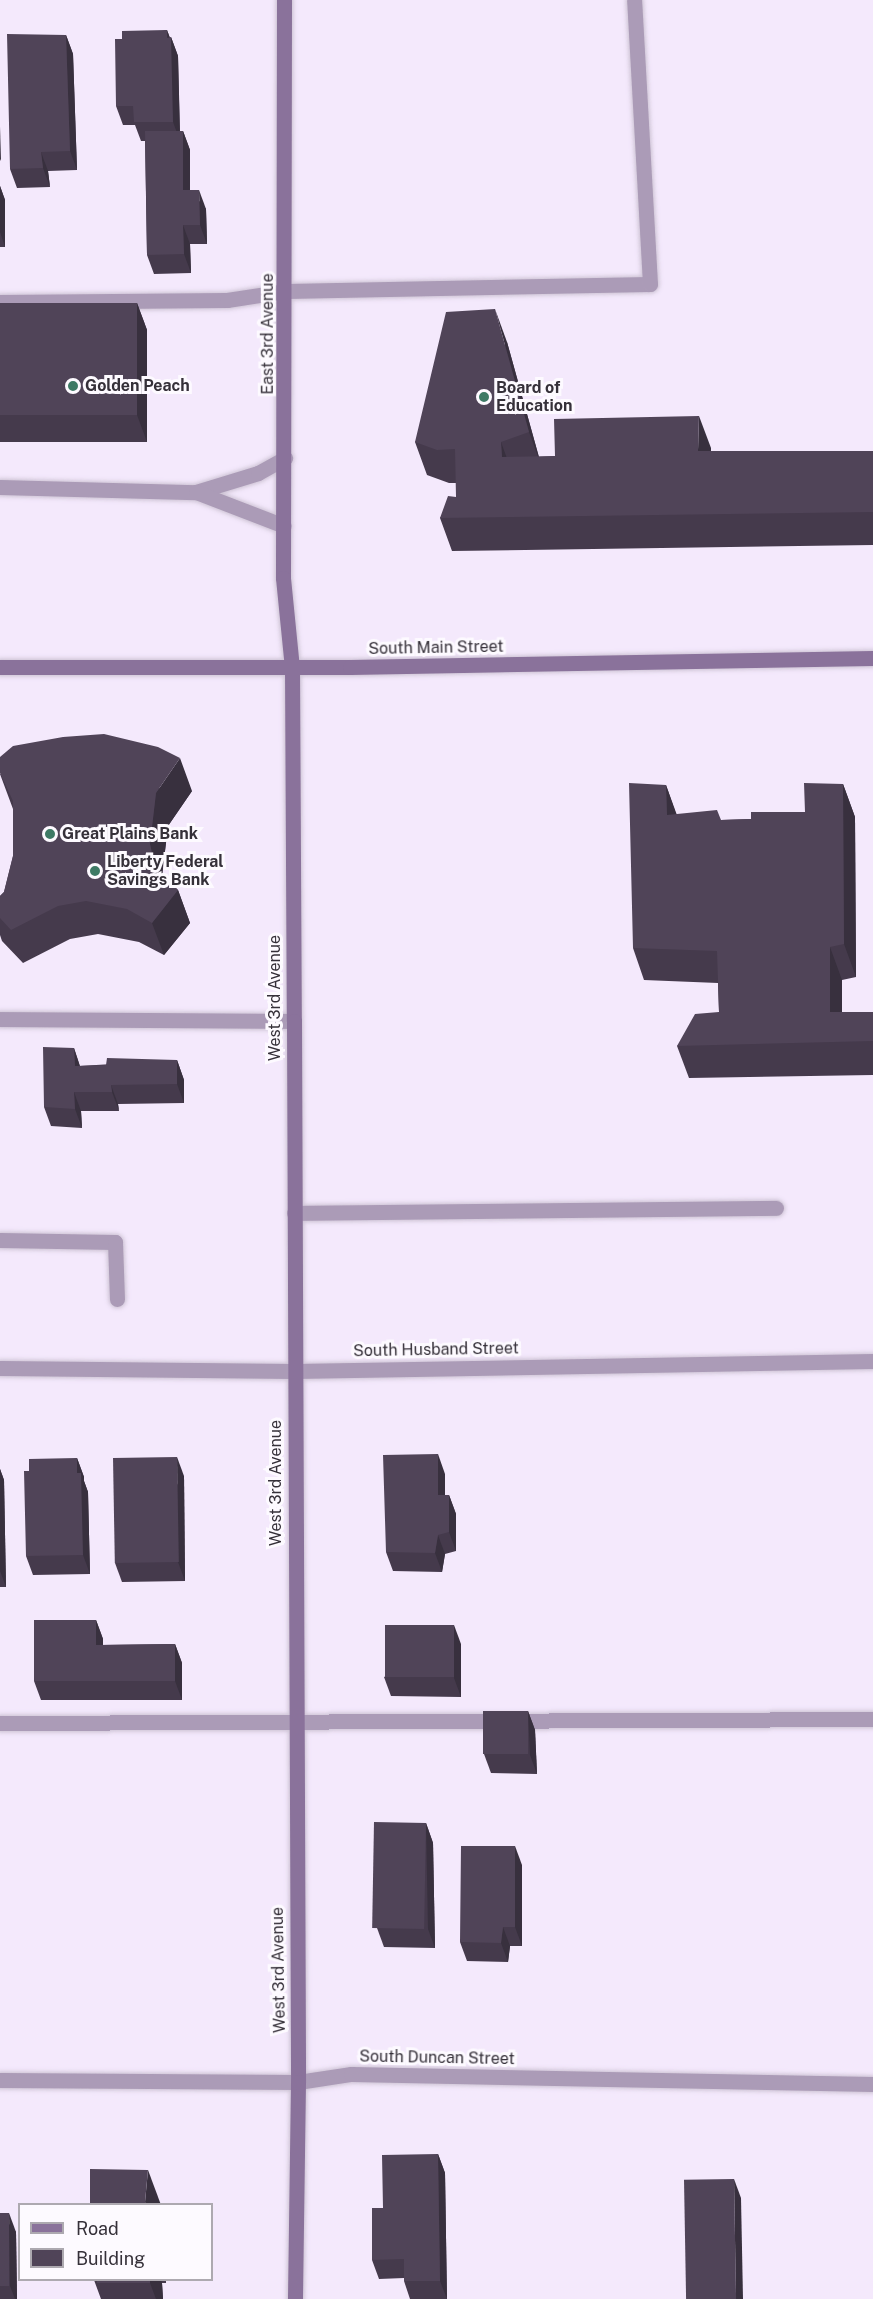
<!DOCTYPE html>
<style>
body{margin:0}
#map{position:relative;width:873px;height:2299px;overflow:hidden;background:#f4e9fc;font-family:"Public Sans",sans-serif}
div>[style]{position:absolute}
.roads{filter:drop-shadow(0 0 2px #cec4d5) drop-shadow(0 0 2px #cec4d5)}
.lane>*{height:15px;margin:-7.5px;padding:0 7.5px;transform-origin:7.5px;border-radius:7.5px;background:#ab9bb7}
.street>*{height:15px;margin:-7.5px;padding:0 7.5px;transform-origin:7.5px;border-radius:7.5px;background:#ab9bb7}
.secondary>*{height:15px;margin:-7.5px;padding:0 7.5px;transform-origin:7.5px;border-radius:7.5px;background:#8a729b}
.wall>*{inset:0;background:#453a4c}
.shaded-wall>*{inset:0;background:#38303e}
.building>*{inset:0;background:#504458;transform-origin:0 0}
.dots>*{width:16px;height:16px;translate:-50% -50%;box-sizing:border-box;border:3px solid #fdfaff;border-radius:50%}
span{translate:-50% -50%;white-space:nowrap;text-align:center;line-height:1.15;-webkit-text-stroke:6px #fdfaff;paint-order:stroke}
.street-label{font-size:16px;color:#353039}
.poi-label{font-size:16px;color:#353039;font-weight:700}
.left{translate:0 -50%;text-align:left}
.legend{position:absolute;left:18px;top:2203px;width:195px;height:78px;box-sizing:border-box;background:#fdfaff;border:2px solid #ada9b0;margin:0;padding:8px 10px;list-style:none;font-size:18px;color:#353039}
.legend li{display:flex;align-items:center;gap:12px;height:30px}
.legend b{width:30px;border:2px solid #ada9b0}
</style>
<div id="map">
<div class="roads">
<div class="lane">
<i style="left:0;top:302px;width:227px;rotate:-0.5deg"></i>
<i style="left:227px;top:300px;width:60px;rotate:-8.7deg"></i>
<i style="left:286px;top:291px;width:364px;rotate:-1.1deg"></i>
<i style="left:650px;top:284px;width:284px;rotate:-93.2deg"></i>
<i style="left:0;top:487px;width:196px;rotate:1.5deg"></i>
<i style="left:196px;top:492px;width:65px;rotate:-17deg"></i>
<i style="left:258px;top:473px;width:31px;rotate:-29deg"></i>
<i style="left:196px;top:492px;width:94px;rotate:21.1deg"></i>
<i style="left:0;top:1019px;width:294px;rotate:0.4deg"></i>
<i style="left:294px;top:1213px;width:482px;rotate:-0.6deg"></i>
<i style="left:0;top:1240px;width:115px;rotate:1deg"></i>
<i style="left:115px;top:1242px;width:57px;rotate:88deg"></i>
<i style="left:0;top:1723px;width:873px;rotate:-0.26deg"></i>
</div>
<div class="street">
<i style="left:0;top:1368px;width:294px;rotate:0.6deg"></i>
<i style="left:294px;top:1371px;width:579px;rotate:-0.99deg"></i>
<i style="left:0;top:2080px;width:298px;rotate:0.4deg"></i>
<i style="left:298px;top:2082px;width:54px;rotate:-8.6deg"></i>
<i style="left:351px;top:2074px;width:522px;rotate:1.1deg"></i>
</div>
<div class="secondary">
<i style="left:284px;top:0;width:578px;rotate:90.1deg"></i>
<i style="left:283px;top:578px;width:90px;rotate:84.3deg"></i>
<i style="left:292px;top:668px;width:353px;rotate:89.7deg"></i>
<i style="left:294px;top:1021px;width:1061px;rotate:89.78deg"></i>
<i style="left:298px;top:2082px;width:217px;rotate:90.8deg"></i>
<i style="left:0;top:667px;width:350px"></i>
<i style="left:350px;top:667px;width:523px;rotate:-0.99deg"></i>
</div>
</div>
<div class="wall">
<i style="clip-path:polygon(167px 30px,170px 38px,171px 37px,178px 56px,180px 131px,183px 131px,190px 150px,190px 190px,206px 209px,207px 244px,190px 244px,191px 273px,154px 274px,147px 255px,145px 141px,141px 141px,135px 125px,123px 125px,116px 106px,122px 39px)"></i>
<i style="clip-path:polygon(66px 35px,73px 54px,77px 170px,48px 171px,50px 187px,17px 188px,10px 169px)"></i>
<i style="clip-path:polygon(0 186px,5px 200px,5px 247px,0 247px)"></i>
<i style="clip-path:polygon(0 303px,137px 303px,147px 330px,147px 442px,0 442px)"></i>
<i style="clip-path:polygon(507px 342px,539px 457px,711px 448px,711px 451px,873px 451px,873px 545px,452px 551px,440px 518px,456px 497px,456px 483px,449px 483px,427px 475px,415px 442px)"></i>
<i style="clip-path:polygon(0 774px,192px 791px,168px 826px,162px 875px,178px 890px,190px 923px,164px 955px,139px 942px,98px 934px,70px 939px,23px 963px,2px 941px,0 935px,0 896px,4px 892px,13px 856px,13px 809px)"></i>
<i style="clip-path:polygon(843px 784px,855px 817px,856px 977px,842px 980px,842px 1012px,873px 1012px,873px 1075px,689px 1078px,677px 1046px,719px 1012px,718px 983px,644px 980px,633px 948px,666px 785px,676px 814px,721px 820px,751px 819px,805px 812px)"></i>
<i style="clip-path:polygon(74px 1048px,80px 1066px,177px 1060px,184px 1080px,184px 1103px,118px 1104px,119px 1111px,81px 1111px,82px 1128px,51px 1126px,44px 1107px)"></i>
<i style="clip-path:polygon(77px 1458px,84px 1477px,84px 1481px,88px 1492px,90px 1574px,33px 1575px,26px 1556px,29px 1471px)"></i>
<i style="clip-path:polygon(0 1469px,4px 1480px,6px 1587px,0 1587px)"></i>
<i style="clip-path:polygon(445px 1474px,445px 1495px,449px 1495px,456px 1514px,456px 1551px,445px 1554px,442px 1572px,393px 1571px,386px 1552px)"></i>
<i style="clip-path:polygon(184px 1476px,185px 1581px,122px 1582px,115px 1563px)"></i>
<i style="clip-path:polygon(96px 1620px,103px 1639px,103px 1645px,175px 1644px,182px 1663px,182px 1700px,41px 1700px,34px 1681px)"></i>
<i style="clip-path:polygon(461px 1644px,461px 1697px,391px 1696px,384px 1677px)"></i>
<i style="clip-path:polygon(528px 1711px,535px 1730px,537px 1774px,491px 1773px,484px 1754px)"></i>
<i style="clip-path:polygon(426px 1823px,433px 1843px,435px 1948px,384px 1947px,377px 1928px)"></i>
<i style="clip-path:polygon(522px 1865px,522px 1946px,510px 1946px,508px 1962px,467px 1961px,460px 1942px)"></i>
<i style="clip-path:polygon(438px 2154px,445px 2173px,447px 2299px,410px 2299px,404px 2281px,404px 2278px,379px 2279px,372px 2260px,383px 2208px)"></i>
<i style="clip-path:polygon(0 2213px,16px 2232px,17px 2299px,0 2299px)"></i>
<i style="clip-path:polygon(94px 2280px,166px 2280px,166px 2283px,162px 2283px,163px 2299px,101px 2299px)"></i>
</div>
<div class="shaded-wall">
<i style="clip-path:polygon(167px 30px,171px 41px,171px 37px,178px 56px,180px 141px,173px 122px)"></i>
<i style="clip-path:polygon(66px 35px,73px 54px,77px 170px,70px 151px)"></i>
<i style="clip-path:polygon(0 126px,1px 161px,0 159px)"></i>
<i style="clip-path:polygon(183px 131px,190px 150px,190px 209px,183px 190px)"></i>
<i style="clip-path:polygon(41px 152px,48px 171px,50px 187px,43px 168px)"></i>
<i style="clip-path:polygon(0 186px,5px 200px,5px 247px,0 232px)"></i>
<i style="clip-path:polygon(199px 190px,206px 209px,207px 244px,200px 225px)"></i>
<i style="clip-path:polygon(183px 225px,190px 244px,191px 273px,184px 254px)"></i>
<i style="clip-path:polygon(137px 303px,147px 330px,147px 442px,137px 415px)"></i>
<i style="clip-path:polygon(495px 309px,507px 342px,541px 465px,529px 432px)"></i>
<i style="clip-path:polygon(699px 416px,711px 448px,710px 484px,698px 451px)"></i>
<i style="clip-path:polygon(501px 442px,513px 475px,502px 457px)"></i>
<i style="clip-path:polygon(180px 758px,192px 791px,168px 826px,162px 877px,155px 867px,150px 844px,156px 793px)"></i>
<i style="clip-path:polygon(843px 784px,855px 817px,856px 977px,844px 944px)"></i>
<i style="clip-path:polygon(666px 785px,678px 818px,667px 815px)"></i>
<i style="clip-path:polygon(178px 890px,190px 923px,164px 955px,152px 923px)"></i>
<i style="clip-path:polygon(830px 947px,842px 980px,842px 1042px,830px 1012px)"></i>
<i style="clip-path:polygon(74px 1048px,80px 1067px,75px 1066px)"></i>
<i style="clip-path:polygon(177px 1060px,184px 1080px,184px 1103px,177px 1084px)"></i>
<i style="clip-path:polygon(111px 1085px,118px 1104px,119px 1111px,112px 1092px)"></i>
<i style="clip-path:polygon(74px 1092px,81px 1111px,82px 1128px,75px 1109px)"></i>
<i style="clip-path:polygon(438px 1454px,445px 1474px,445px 1514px,438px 1495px)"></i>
<i style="clip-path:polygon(177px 1457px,184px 1476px,185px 1581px,178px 1562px)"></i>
<i style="clip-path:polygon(77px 1458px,84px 1477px,84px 1481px,88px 1492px,90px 1574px,83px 1555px,77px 1473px)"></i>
<i style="clip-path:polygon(0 1469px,4px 1480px,6px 1587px,0 1571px)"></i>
<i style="clip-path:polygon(449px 1495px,456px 1514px,456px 1551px,449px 1532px)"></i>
<i style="clip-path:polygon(438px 1535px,445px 1554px,442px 1572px,435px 1553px)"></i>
<i style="clip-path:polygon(96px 1620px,103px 1639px,103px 1664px,96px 1645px)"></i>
<i style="clip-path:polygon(454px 1625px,461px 1644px,461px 1697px,454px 1678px)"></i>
<i style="clip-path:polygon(175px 1644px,182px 1663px,182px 1700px,175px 1681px)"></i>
<i style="clip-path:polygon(528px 1711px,535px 1730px,537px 1774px,530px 1755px)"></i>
<i style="clip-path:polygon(426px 1823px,433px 1843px,435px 1948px,428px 1929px)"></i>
<i style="clip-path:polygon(515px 1846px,522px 1865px,522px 1946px,515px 1927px)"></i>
<i style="clip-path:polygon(503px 1927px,510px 1946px,508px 1962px,501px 1943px)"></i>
<i style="clip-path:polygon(438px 2154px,445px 2173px,447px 2299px,440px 2281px)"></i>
<i style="clip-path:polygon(148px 2170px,161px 2205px,146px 2205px,145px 2202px)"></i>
<i style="clip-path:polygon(734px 2179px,741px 2198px,743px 2299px,736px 2299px)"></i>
<i style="clip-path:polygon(9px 2213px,16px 2232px,17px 2299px,15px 2299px,10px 2286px)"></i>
<i style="clip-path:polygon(150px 2280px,161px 2280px,162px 2283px,163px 2299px,156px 2299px,150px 2283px)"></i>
</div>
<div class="building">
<i style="clip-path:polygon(167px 30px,167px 38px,171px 37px,173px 122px,134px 122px,133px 106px,116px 106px,115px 39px,122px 39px,122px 31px)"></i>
<i style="clip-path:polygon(7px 34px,66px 35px,70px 151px,41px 152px,43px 168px,10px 169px)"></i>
<i style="clip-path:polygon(145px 131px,183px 131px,183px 190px,199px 190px,200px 225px,183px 225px,184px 254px,147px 255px)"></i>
<i style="left:0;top:303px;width:137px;height:112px"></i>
<i style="clip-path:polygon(495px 309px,529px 432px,501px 442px,502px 457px,555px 456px,554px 419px,699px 416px,698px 451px,873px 451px,873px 512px,440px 518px,448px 496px,456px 497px,455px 449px,437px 450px,415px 442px,446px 312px)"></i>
<i style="clip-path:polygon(104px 734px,158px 747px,180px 758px,156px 793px,150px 844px,155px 867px,178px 890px,152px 923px,127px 909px,86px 901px,58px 906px,11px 930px,0 918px,0 896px,4px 892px,13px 856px,13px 801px,0 773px,0 757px,13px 746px,63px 737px)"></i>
<i style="clip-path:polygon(629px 783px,666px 785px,667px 815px,717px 810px,721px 820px,751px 819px,751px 812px,805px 812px,804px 783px,843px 784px,844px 944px,830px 947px,830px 1012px,873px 1012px,873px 1041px,677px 1046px,695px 1014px,719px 1012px,717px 951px,633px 948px)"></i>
<i style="clip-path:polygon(43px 1047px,74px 1048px,75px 1066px,106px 1065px,107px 1058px,177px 1060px,177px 1084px,111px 1085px,112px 1092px,74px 1092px,75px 1109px,44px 1107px)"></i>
<i style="clip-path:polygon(438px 1454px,438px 1495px,449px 1495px,449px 1532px,438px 1535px,435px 1553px,386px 1552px,383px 1455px)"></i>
<i style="left:177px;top:1457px;width:105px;height:64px;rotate:89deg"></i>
<i style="clip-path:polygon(77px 1458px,77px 1473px,81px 1473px,83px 1555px,26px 1556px,24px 1471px,29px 1471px,29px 1459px)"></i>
<i style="clip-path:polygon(34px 1620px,96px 1620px,96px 1645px,175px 1644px,175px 1681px,34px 1681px)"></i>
<i style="left:385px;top:1625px;width:69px;height:52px"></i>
<i style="left:483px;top:1711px;width:45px;height:43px"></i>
<i style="left:374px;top:1822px;width:52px;height:106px;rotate:1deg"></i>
<i style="clip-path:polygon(461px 1846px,515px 1846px,515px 1927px,503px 1927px,501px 1943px,460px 1942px)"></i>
<i style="clip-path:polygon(438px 2154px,440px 2281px,404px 2281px,404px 2259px,372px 2260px,372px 2208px,383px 2208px,382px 2155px)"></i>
<i style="clip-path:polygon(90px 2169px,148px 2170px,145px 2202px,146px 2205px,90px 2205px)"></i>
<i style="left:734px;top:2179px;width:120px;height:50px;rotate:89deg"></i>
<i style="left:0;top:2213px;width:9px;height:73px"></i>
<i style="left:97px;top:2280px;width:53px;height:3px"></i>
</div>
<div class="dots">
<i style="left:73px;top:386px;background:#3e7a65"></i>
<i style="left:484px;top:397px;background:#3e7a65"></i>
<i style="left:50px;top:834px;background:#3e7a65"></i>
<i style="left:95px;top:871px;background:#3e7a65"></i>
</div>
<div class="street-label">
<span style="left:268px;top:334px;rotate:-90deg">East 3rd Avenue</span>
<span style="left:436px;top:648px;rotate:-1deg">South Main Street</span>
<span style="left:275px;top:998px;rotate:-90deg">West 3rd Avenue</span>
<span style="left:436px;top:1350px;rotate:-1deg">South Husband Street</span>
<span style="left:276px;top:1483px;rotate:-90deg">West 3rd Avenue</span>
<span style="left:279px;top:1970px;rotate:-91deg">West 3rd Avenue</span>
<span style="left:437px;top:2058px;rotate:1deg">South Duncan Street</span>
</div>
<div class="poi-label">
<span class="left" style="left:85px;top:386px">Golden Peach</span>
<span class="left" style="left:496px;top:397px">Board of<br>Education</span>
<span class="left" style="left:62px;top:834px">Great Plains Bank</span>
<span class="left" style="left:107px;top:871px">Liberty Federal<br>Savings Bank</span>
</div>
<ul class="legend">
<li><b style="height:8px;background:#8a729b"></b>Road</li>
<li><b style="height:16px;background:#504458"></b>Building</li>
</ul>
</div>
